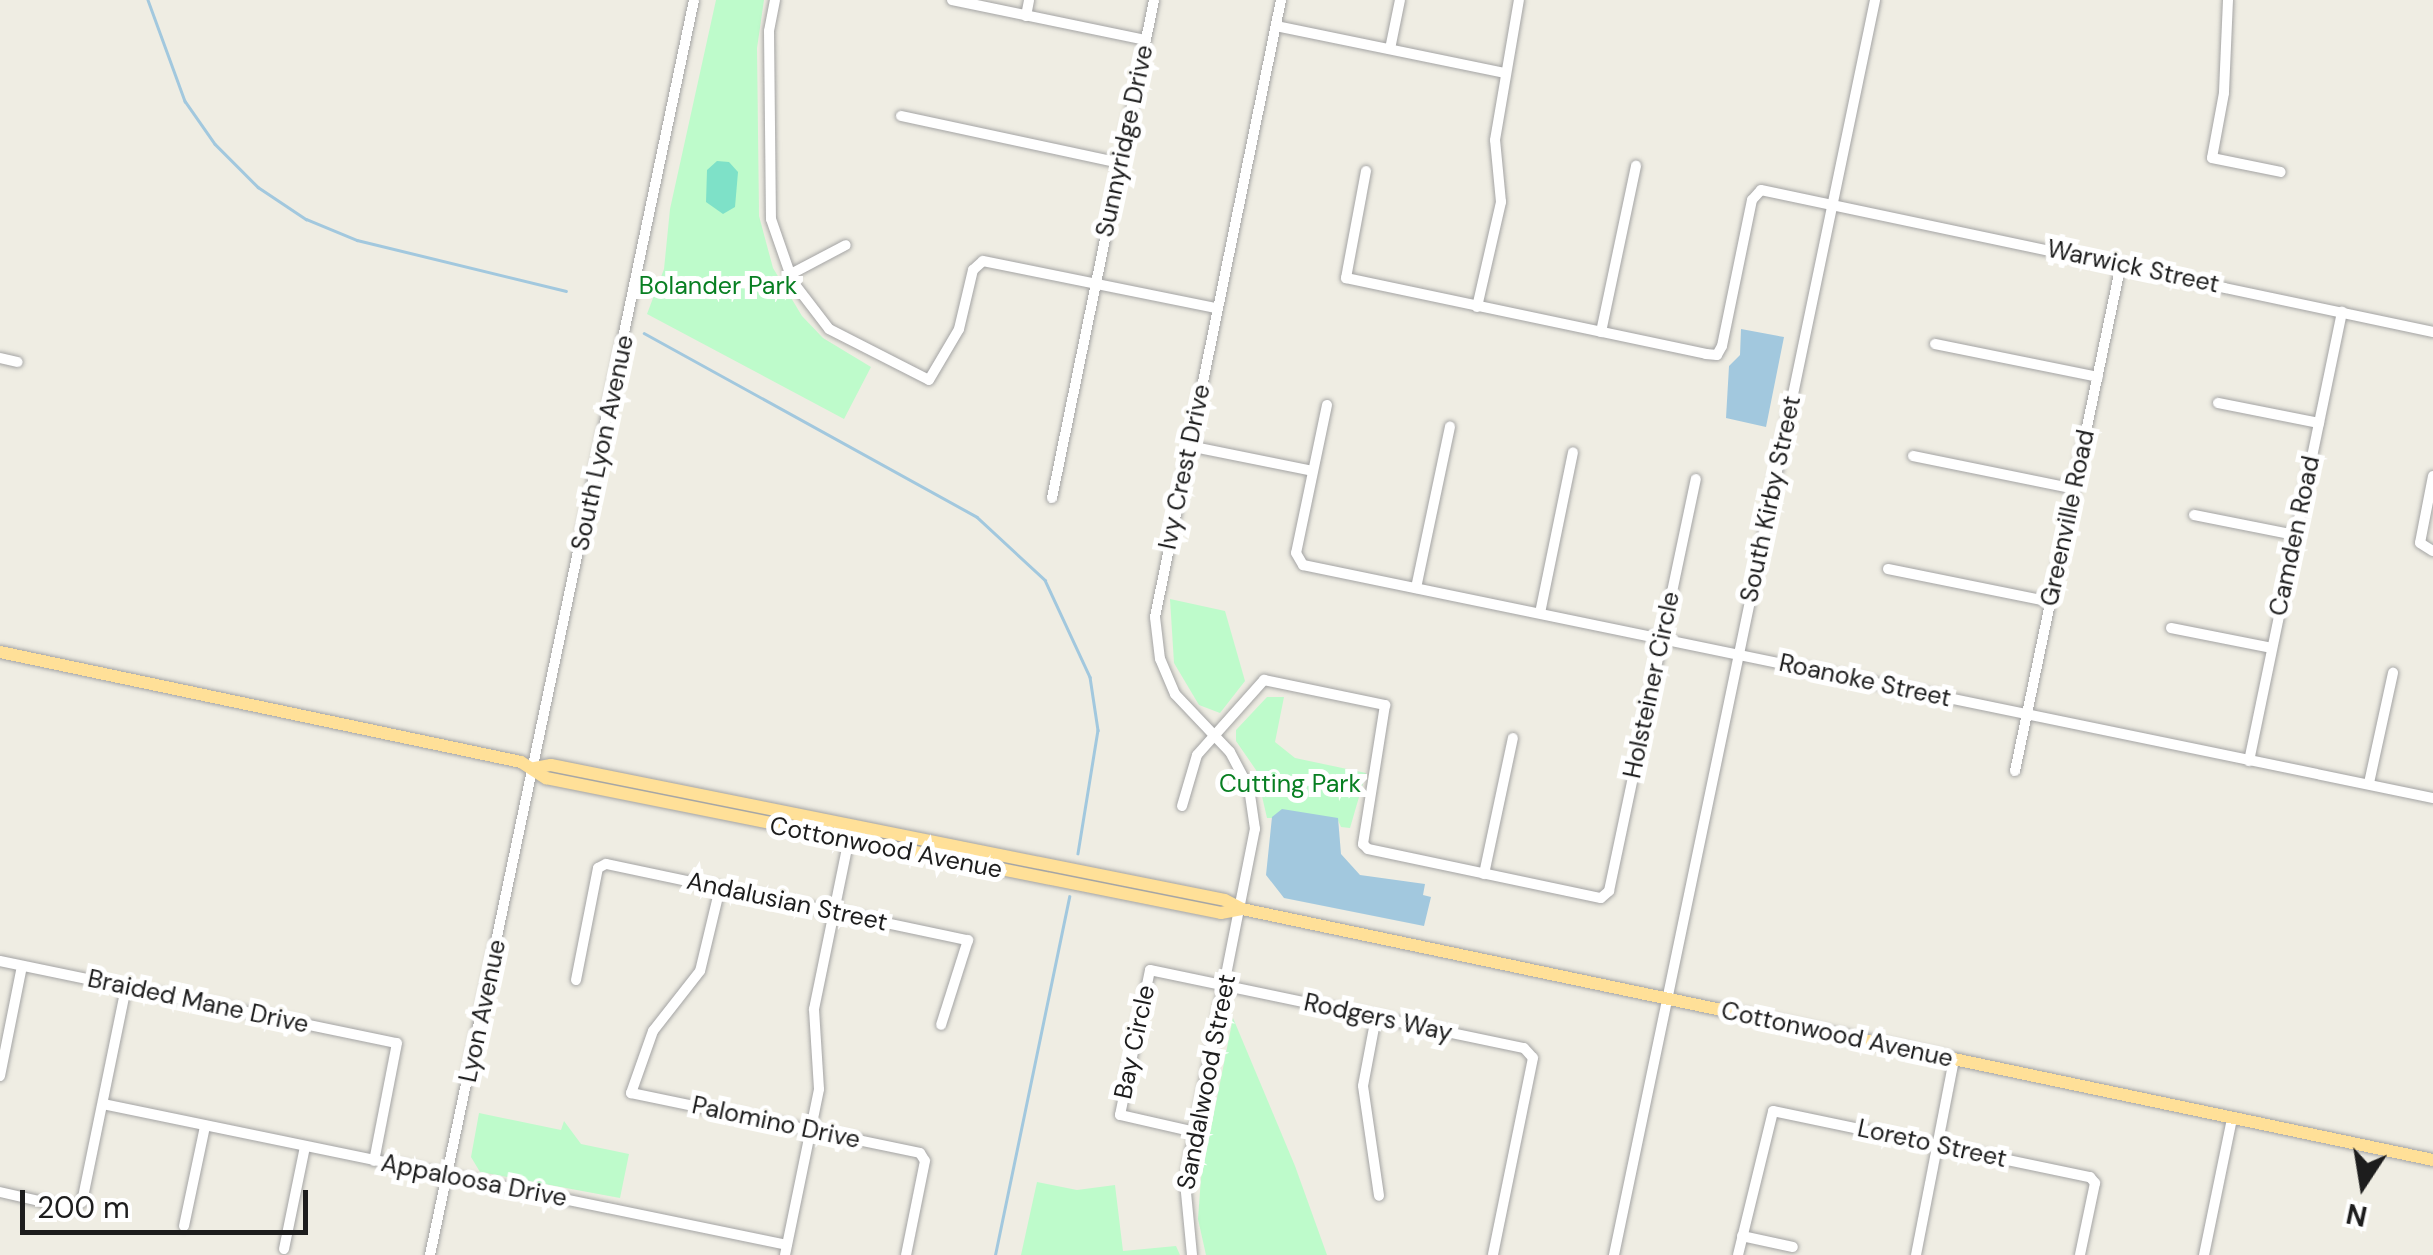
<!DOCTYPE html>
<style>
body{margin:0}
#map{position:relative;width:2433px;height:1255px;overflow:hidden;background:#efede3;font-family:"DM Sans",sans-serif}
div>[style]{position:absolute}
.park>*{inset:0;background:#befbcb}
.pitch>*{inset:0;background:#7ee1c8}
.water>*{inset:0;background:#a2c8de}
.stream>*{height:2.5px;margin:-1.25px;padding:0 1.25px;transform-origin:1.25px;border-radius:1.25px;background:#a2c8de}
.roads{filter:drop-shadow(0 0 2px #a4a4a4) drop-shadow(0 0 2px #a4a4a4)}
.minor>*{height:10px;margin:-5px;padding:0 5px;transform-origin:5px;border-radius:5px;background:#fff}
.major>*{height:12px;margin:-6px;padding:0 6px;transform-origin:6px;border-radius:6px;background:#ffe098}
span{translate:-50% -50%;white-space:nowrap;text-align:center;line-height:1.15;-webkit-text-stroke:10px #fff;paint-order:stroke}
.street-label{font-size:25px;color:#1d1d1d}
.park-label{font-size:25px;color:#087f22}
.north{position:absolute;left:2313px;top:1135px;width:100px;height:100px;-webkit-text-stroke:8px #fff;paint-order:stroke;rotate:192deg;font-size:28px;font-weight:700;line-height:40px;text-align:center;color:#1d1d1d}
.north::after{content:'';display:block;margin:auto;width:35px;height:45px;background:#1d1d1d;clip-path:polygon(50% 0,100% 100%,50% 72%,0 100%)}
.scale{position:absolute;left:20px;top:1190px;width:288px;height:45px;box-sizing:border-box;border:5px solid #1d1d1d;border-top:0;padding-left:12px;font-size:30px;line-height:35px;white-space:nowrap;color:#1d1d1d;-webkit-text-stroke:8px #fff;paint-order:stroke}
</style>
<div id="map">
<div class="park">
<i style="clip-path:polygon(716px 0,764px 0,757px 48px,759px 216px,773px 268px,802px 316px,823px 338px,871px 367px,844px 419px,647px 314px,664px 269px,670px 209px)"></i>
<i style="clip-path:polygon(1170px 599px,1225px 611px,1245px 681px,1220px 713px,1199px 705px,1174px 663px)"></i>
<i style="clip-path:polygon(1267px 697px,1284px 697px,1275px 742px,1295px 758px,1366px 773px,1350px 828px,1341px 827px,1337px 818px,1267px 818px,1256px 770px,1236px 741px,1236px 730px)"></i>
<i style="clip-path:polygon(1233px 1018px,1295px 1166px,1327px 1255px,1206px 1255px,1198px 1219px,1201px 1178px)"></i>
<i style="clip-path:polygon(479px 1113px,561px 1130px,564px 1121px,581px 1144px,629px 1154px,620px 1198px,480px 1172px,471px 1157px)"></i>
<i style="clip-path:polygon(1037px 1182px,1077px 1190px,1115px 1185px,1123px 1251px,1176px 1246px,1180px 1255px,1021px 1255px)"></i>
</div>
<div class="pitch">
<i style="clip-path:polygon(717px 161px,729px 162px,738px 172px,735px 207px,723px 214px,706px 202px,707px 170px)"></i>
</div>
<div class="water">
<i style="clip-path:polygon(1741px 329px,1784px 337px,1766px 427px,1726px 418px,1729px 366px,1740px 355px)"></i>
<i style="clip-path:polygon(1282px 809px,1338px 818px,1341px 854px,1360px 875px,1425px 884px,1423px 895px,1431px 897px,1424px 926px,1284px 898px,1266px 875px,1272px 817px)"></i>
</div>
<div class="stream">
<i style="left:148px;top:0;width:108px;rotate:69.9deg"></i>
<i style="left:185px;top:101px;width:52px;rotate:55.1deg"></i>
<i style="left:215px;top:144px;width:61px;rotate:45deg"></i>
<i style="left:258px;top:187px;width:58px;rotate:33.7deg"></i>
<i style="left:306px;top:219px;width:55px;rotate:22.4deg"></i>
<i style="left:357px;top:240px;width:215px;rotate:13.7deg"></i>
<i style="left:644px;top:333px;width:380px;rotate:28.9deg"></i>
<i style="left:977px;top:517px;width:93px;rotate:42.8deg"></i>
<i style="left:1045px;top:580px;width:107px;rotate:65.1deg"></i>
<i style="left:1090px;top:677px;width:54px;rotate:81.4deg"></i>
<i style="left:1098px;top:730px;width:125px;rotate:99.2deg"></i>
<i style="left:995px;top:1255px;width:366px;rotate:-78.3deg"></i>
</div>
<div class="roads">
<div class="minor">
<i style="left:775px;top:0;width:32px;rotate:101deg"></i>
<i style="left:769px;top:31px;width:188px;rotate:89.4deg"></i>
<i style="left:771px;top:219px;width:67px;rotate:70.8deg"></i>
<i style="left:793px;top:282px;width:59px;rotate:52.5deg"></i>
<i style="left:829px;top:329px;width:112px;rotate:27deg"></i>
<i style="left:929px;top:380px;width:59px;rotate:-59.5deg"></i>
<i style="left:959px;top:329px;width:61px;rotate:-76.7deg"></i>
<i style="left:973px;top:270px;width:13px;rotate:-42deg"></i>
<i style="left:983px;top:261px;width:238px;rotate:11.4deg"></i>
<i style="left:952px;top:0;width:197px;rotate:11.7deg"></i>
<i style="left:2228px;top:0;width:93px;rotate:92.5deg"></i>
<i style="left:2224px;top:93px;width:66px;rotate:100.5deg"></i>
<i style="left:2212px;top:158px;width:70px;rotate:11.5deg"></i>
<i style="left:1026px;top:16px;width:16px;rotate:-79deg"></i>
<i style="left:1276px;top:26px;width:233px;rotate:11.6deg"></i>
<i style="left:1390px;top:49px;width:50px;rotate:-78.5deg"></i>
<i style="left:901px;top:116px;width:224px;rotate:12.1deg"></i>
<i style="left:1366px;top:171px;width:109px;rotate:100.6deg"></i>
<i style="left:1346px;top:278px;width:368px;rotate:11.9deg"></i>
<i style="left:1706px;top:354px;width:11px;rotate:5deg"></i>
<i style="left:1717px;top:355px;width:10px;rotate:-61deg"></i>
<i style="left:1722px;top:346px;width:149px;rotate:-78.4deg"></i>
<i style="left:1752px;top:200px;width:13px;rotate:-48deg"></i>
<i style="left:1761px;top:190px;width:687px;rotate:11.93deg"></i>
<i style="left:789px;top:275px;width:64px;rotate:-27.8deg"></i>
<i style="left:1477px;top:307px;width:108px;rotate:-77.1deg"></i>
<i style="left:1501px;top:202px;width:62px;rotate:-95.5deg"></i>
<i style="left:1495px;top:140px;width:142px;rotate:-80.3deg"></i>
<i style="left:1601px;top:332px;width:170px;rotate:-78.1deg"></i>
<i style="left:1935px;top:344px;width:166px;rotate:11.4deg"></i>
<i style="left:0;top:358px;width:18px;rotate:13deg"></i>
<i style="left:2218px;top:403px;width:103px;rotate:11.2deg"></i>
<i style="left:1327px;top:405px;width:151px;rotate:101.8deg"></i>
<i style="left:1296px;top:553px;width:14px;rotate:60deg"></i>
<i style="left:1303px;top:565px;width:1154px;rotate:11.65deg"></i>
<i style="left:1189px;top:446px;width:126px;rotate:11.4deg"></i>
<i style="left:1913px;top:456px;width:165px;rotate:11.5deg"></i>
<i style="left:2433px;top:476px;width:68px;rotate:101deg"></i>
<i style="left:2420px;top:543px;width:15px;rotate:32deg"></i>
<i style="left:1052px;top:498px;width:508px;rotate:-78.42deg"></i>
<i style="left:2194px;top:515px;width:103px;rotate:11.2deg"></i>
<i style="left:1888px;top:569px;width:166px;rotate:11.4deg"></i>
<i style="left:1416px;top:588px;width:165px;rotate:-78.1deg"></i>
<i style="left:1540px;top:613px;width:164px;rotate:-78.4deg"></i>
<i style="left:2171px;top:628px;width:103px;rotate:11.2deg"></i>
<i style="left:2249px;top:761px;width:459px;rotate:-78.3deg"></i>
<i style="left:2015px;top:771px;width:518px;rotate:-78.19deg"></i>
<i style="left:2369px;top:783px;width:113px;rotate:-77.7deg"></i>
<i style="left:1182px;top:806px;width:53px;rotate:-73.6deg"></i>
<i style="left:1197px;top:755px;width:101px;rotate:-48.2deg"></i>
<i style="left:1264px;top:680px;width:124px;rotate:11.7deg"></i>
<i style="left:1385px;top:705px;width:141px;rotate:99deg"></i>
<i style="left:1363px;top:844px;width:7px;rotate:45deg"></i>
<i style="left:1368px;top:849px;width:238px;rotate:11.9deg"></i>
<i style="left:1601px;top:898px;width:11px;rotate:-41deg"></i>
<i style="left:1609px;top:891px;width:421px;rotate:-78.1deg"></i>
<i style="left:1484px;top:874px;width:139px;rotate:-78deg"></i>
<i style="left:720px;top:888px;width:85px;rotate:103.5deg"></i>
<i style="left:700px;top:971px;width:76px;rotate:128.1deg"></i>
<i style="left:653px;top:1031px;width:66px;rotate:109.5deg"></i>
<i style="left:631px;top:1093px;width:295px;rotate:11.7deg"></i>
<i style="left:920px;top:1153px;width:9px;rotate:58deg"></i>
<i style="left:925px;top:1161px;width:96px;rotate:101.4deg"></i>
<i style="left:0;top:961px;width:405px;rotate:11.7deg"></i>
<i style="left:397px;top:1043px;width:120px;rotate:101deg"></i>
<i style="left:576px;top:980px;width:114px;rotate:-78.9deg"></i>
<i style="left:598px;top:868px;width:9px;rotate:-27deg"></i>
<i style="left:606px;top:864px;width:370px;rotate:11.9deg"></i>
<i style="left:968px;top:940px;width:89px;rotate:107.6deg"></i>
<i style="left:1376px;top:1017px;width:70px;rotate:100.7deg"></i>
<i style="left:1363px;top:1086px;width:111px;rotate:81.7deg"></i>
<i style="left:0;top:1076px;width:112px;rotate:-78.7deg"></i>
<i style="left:103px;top:1104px;width:698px;rotate:11.65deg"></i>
<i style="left:1195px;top:1132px;width:77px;rotate:-167.2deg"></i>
<i style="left:1120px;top:1115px;width:148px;rotate:-78.3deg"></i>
<i style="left:1150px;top:970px;width:382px;rotate:11.8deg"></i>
<i style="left:1524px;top:1048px;width:13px;rotate:48deg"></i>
<i style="left:1533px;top:1058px;width:201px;rotate:101.5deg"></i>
<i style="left:0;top:1192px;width:72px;rotate:12.9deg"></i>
<i style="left:70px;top:1208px;width:13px;rotate:-27deg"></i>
<i style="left:82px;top:1202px;width:219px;rotate:-78.4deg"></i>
<i style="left:184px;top:1226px;width:102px;rotate:-78.1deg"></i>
<i style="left:1742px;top:1236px;width:52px;rotate:12.2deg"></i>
<i style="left:284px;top:1249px;width:104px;rotate:-78.4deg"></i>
<i style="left:430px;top:1255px;width:1282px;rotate:-78.12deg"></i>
<i style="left:785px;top:1255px;width:169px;rotate:-78.4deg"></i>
<i style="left:819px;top:1089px;width:80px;rotate:-93.6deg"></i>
<i style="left:814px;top:1009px;width:179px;rotate:-78.4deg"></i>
<i style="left:1192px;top:1255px;width:73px;rotate:-95.5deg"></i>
<i style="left:1185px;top:1182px;width:360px;rotate:-78.8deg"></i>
<i style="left:1255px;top:829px;width:41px;rotate:-98.3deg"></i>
<i style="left:1249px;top:788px;width:41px;rotate:-117.8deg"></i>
<i style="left:1230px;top:752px;width:80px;rotate:-133.5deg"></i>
<i style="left:1175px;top:694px;width:38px;rotate:-113deg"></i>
<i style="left:1160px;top:659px;width:42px;rotate:-96.8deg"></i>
<i style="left:1155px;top:617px;width:630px;rotate:-78.46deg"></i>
<i style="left:1614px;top:1255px;width:1282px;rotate:-78.25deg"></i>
<i style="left:1738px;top:1255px;width:148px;rotate:-76.3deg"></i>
<i style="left:1773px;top:1111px;width:324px;rotate:11.8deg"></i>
<i style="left:2090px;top:1177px;width:8px;rotate:50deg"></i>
<i style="left:2095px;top:1183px;width:74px;rotate:101.8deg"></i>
<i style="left:1916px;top:1255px;width:199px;rotate:-79deg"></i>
<i style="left:2204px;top:1255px;width:140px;rotate:-78.4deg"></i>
</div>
<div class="major">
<i style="left:0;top:652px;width:532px;rotate:11.92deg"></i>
<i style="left:521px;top:762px;width:30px;rotate:33deg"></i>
<i style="left:546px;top:778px;width:688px;rotate:11.31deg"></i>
<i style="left:1221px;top:913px;width:21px;rotate:-11deg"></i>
<i style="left:535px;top:768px;width:16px;rotate:-11deg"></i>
<i style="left:551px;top:765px;width:687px;rotate:11.33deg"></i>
<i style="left:1225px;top:900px;width:19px;rotate:28deg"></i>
<i style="left:1242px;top:909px;width:1217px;rotate:11.9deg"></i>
</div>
</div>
<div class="street-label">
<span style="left:1125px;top:141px;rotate:-78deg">Sunnyridge Drive</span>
<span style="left:2133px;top:267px;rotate:12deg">Warwick Street</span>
<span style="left:603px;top:443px;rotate:-78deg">South Lyon Avenue</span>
<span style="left:1185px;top:467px;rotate:-78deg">Ivy Crest Drive</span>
<span style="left:1771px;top:499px;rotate:-78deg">South Kirby Street</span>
<span style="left:2068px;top:518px;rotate:-78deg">Greenville Road</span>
<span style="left:2295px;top:536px;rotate:-78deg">Camden Road</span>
<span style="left:1865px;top:681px;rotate:12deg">Roanoke Street</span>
<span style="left:1652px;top:685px;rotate:-78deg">Holsteiner Circle</span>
<span style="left:886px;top:848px;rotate:11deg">Cottonwood Avenue</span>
<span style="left:787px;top:902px;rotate:12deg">Andalusian Street</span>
<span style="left:198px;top:1002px;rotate:12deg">Braided Mane Drive</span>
<span style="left:483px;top:1011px;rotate:-78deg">Lyon Avenue</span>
<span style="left:1378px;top:1018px;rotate:12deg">Rodgers Way</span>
<span style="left:1837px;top:1035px;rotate:12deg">Cottonwood Avenue</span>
<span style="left:1135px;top:1042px;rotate:-78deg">Bay Circle</span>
<span style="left:1207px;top:1082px;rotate:-79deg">Sandalwood Street</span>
<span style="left:776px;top:1123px;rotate:12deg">Palomino Drive</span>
<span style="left:1932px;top:1144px;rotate:12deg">Loreto Street</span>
<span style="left:474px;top:1181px;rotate:11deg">Appaloosa Drive</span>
</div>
<div class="park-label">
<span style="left:718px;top:286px">Bolander Park</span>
<span style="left:1290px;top:784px">Cutting Park</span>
</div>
<div class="north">N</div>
<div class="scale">200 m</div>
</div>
